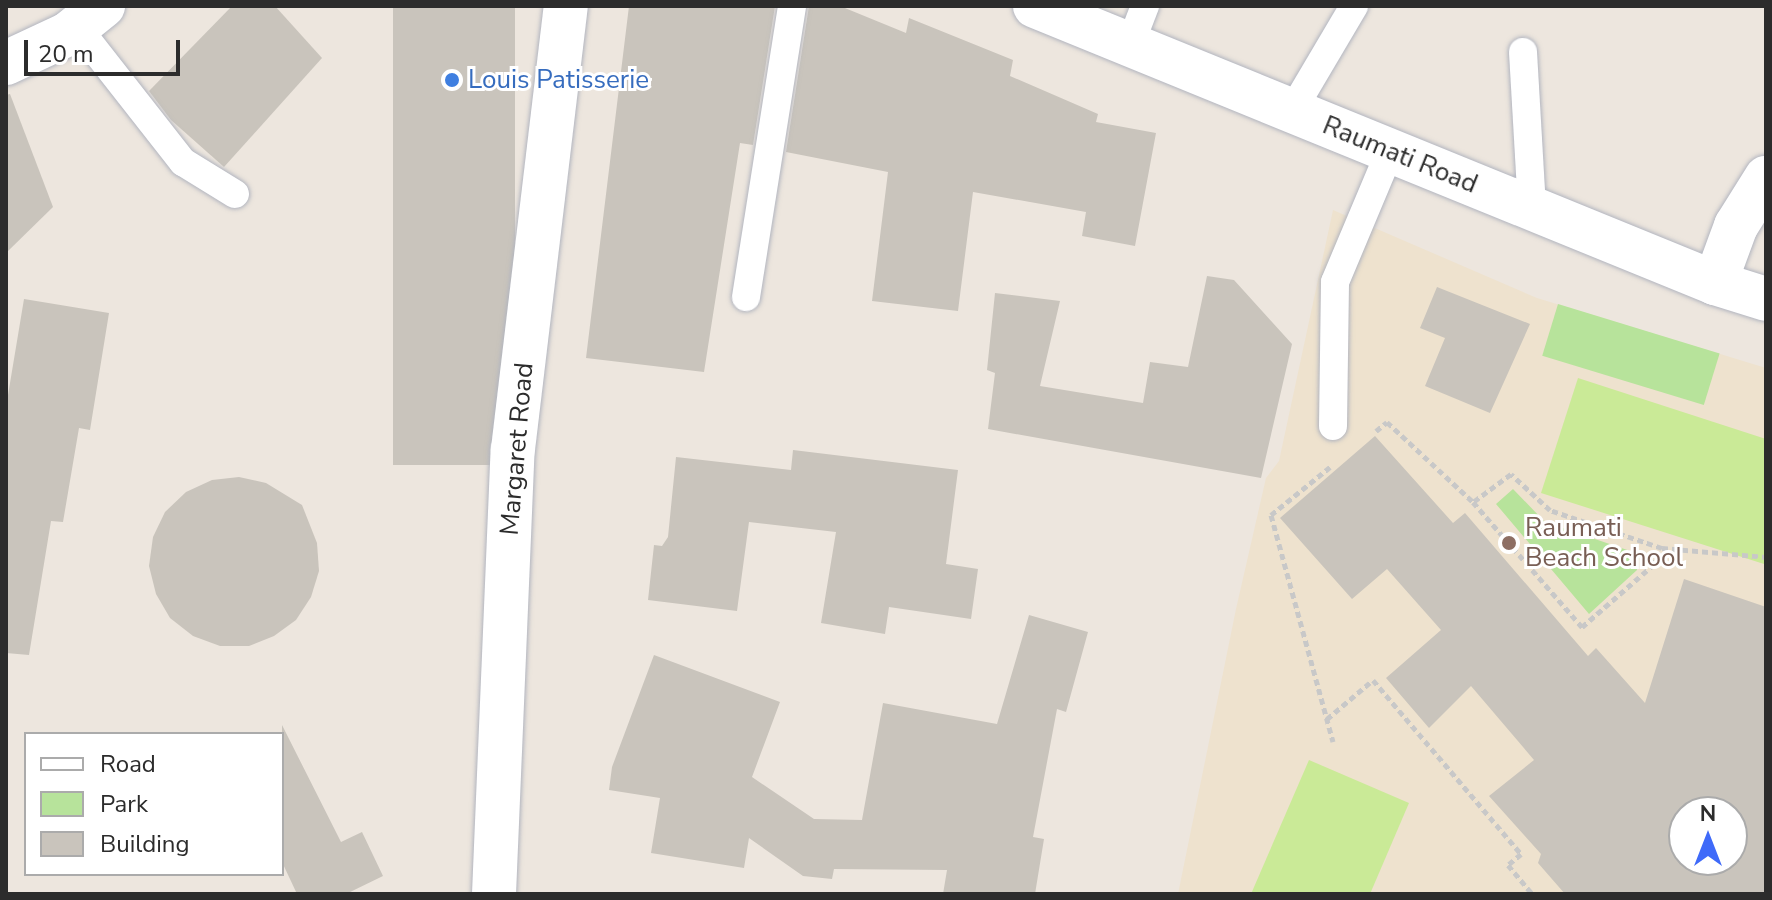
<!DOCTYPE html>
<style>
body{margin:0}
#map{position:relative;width:1772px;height:900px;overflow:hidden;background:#ede6de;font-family:"Nunito Sans",sans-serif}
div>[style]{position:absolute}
.education>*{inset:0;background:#eee2ce}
.green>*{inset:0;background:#b7e39b;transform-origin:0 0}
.pitch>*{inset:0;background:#caea97}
.building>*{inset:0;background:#c9c4bc;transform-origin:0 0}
.path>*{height:5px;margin-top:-2.5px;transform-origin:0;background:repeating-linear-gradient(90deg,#c8c8c8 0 6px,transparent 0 10px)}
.roads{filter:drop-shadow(0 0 2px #b2b5bf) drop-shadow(0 0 2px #b2b5bf)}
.lane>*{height:28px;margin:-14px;padding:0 14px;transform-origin:14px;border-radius:14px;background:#fff}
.street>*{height:44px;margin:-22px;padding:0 22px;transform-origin:22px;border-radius:22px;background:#fff}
.secondary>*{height:44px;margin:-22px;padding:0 22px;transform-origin:22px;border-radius:22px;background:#fff}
.dots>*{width:22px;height:22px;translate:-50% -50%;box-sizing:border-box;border:4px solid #fff;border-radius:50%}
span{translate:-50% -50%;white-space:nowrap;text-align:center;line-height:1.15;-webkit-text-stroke:6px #fff;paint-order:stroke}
.shop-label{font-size:26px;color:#366cbe}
.left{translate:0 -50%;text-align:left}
.street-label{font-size:26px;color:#2c2c2c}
.education-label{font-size:26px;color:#785e54}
.frame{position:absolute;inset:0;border:8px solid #2c2c2c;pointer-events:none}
.legend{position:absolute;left:24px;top:732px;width:260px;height:144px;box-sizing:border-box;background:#fff;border:2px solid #ababab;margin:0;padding:10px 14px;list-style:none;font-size:24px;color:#2c2c2c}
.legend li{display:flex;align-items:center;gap:16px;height:40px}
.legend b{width:40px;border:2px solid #ababab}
.north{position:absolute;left:1668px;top:796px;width:80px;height:80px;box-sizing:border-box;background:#fff;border:2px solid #ababab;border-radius:50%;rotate:0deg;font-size:22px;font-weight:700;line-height:32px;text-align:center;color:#2c2c2c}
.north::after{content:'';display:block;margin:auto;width:28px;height:36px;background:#3f6af9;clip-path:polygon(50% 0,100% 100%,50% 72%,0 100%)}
.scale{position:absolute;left:24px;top:40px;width:156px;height:36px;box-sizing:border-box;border:4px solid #2c2c2c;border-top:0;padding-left:10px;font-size:24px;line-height:28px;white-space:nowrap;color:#2c2c2c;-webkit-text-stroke:6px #fff;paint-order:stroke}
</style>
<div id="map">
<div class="education">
<i style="clip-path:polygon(evenodd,1333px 210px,1537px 298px,1766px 368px,1766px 894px,1178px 894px,1236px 609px,1266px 478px,1279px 461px,1333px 210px,1684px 812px,1732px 812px,1732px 860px,1684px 860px,1684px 812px)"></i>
</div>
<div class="green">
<i style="left:1558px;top:304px;width:169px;height:54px;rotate:17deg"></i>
<i style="clip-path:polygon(1513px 489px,1545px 522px,1639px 554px,1637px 570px,1589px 614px,1496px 504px)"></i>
</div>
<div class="pitch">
<i style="clip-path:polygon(1578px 378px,1766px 439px,1764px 564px,1541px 493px)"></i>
<i style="clip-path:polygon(1309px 760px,1409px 803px,1370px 894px,1251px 894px)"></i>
</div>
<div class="building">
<i style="clip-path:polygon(232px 6px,275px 6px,322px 58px,224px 167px,171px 120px,149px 91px)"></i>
<i style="left:393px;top:6px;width:122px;height:459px"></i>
<i style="clip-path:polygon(629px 6px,775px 6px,753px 145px,740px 143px,704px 372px,586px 358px)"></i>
<i style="clip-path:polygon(809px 6px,840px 6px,906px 33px,909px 18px,1013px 60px,1010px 76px,1098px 114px,1096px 122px,1156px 133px,1135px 246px,1082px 236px,1086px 212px,973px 192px,958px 311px,872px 301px,888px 172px,786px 152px)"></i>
<i style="clip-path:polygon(10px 94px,53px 207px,6px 253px,6px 95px)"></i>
<i style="clip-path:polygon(1207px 276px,1234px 280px,1292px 344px,1261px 478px,988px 429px,995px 373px,987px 370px,995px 293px,1060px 301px,1040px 386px,1143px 403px,1150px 362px,1188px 367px)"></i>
<i style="clip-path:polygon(1437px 287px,1530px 324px,1490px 413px,1425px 386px,1445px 338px,1420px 328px)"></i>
<i style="clip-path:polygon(24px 299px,109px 313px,90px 430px,79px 428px,63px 522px,51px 521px,29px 655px,6px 653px,6px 407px)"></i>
<i style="clip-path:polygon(evenodd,1375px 436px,1453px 523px,1465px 513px,1588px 656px,1596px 648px,1645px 703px,1684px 579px,1766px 607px,1766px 894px,1565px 894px,1538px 863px,1541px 854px,1489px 796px,1534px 760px,1471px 686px,1429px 728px,1386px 678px,1441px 630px,1387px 569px,1352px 599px,1280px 518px,1375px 436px,1684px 812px,1732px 812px,1732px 860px,1684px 860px,1684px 812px)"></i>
<i style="clip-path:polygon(793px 450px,958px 470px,946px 564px,978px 569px,971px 619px,889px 607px,885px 634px,821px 623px,836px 532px,749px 522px,737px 611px,648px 600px,654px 545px,662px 546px,668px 537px,676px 457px,791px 470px)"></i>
<i style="clip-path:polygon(239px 477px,266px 483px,302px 505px,317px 543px,319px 571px,311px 597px,296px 620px,274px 636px,249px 646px,220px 646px,193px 636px,170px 618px,156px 594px,149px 566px,153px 537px,165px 512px,186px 492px,212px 480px)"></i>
<i style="clip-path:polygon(1029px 615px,1088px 632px,1066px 712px,1057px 709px,1033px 837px,1044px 839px,1035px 894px,943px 894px,947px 870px,834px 869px,832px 879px,803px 876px,749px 838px,744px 868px,651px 853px,660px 798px,609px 790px,612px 767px,654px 655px,780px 702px,752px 777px,814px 819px,862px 820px,883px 703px,997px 724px)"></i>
<i style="clip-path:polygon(282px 725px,341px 842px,362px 832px,383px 876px,346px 894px,297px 894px,282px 862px)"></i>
</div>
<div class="path">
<i style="left:1376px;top:431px;width:14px;rotate:-39deg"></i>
<i style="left:1387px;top:422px;width:117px;rotate:42.9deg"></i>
<i style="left:1473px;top:502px;width:166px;rotate:48.9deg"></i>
<i style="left:1582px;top:627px;width:93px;rotate:-41.1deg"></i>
<i style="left:1652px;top:566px;width:21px;rotate:-61deg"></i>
<i style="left:1662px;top:548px;width:118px;rotate:-161.3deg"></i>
<i style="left:1550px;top:510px;width:53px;rotate:-137.3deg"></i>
<i style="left:1511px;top:474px;width:47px;rotate:143.6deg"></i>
<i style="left:1330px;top:467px;width:76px;rotate:140.9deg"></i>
<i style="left:1271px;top:515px;width:235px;rotate:74.7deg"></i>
<i style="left:1662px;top:548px;width:104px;rotate:4.9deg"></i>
<i style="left:1327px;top:719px;width:60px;rotate:-40.3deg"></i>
<i style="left:1373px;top:680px;width:228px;rotate:49.6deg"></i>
<i style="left:1521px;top:854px;width:17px;rotate:140deg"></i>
<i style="left:1508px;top:865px;width:38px;rotate:50deg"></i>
</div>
<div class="roads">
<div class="lane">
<i style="left:77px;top:27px;width:172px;rotate:51.9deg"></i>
<i style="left:183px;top:162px;width:61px;rotate:31.6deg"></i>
<i style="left:1130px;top:45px;width:42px;rotate:-69deg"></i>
<i style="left:1523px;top:52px;width:157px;rotate:86.7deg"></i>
<i style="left:1292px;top:111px;width:122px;rotate:-59.4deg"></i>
<i style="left:746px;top:297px;width:295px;rotate:-81deg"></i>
<i style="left:1333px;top:426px;width:144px;rotate:-89.2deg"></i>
<i style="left:1335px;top:282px;width:142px;rotate:-67.2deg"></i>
</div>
<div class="street">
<i style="left:1715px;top:283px;width:61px;rotate:-69.8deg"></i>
<i style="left:1736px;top:226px;width:57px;rotate:-58deg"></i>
<i style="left:494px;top:894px;width:445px;rotate:-87.6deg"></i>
<i style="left:513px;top:449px;width:446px;rotate:-83.2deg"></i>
</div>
<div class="secondary">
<i style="left:1035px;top:6px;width:734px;rotate:22.16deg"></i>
<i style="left:1715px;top:283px;width:53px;rotate:17.4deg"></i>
<i style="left:6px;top:63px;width:68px;rotate:-25.1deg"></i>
<i style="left:68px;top:34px;width:45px;rotate:-38.7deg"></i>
</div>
</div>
<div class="dots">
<i style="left:452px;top:80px;background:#3f7fe0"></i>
<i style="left:1509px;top:543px;background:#8d6e63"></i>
</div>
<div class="shop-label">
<span class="left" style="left:468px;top:80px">Louis Patisserie</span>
</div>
<div class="street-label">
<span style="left:1400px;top:155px;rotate:22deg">Raumati Road</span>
<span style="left:517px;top:449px;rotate:-85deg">Margaret Road</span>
</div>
<div class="education-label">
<span class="left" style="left:1525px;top:543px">Raumati<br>Beach School</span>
</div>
<div class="frame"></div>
<ul class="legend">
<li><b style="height:10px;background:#fff"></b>Road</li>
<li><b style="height:22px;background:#b7e39b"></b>Park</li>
<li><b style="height:22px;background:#c9c4bc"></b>Building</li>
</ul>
<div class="north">N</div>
<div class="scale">20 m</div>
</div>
